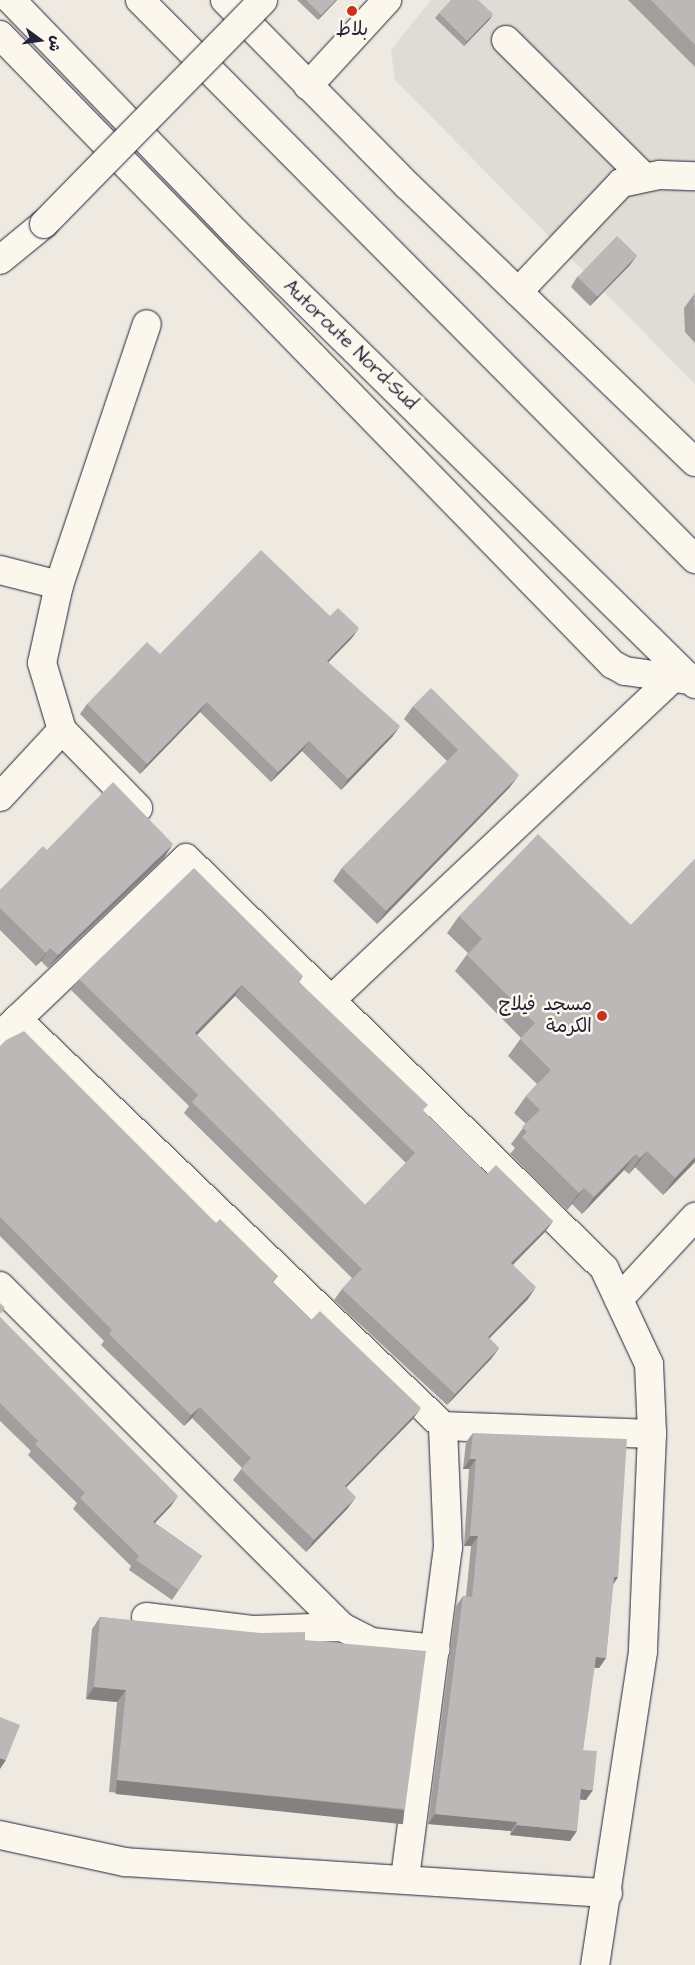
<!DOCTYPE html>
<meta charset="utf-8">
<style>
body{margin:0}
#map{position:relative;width:695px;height:1965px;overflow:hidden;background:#eeeae2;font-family:"Architects Daughter","Playpen Sans Arabic",sans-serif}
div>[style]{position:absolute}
.built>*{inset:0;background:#dfdbd5}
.roads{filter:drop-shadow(0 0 1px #22223b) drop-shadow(0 0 1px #22223b)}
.minor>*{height:28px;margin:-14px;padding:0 14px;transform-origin:14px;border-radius:14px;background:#fbf7ec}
.major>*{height:28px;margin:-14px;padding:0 14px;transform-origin:14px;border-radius:14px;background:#fbf7ec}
.highway>*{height:28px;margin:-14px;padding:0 14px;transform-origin:14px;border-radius:14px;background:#fbf7ec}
.bridges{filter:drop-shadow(0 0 1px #22223b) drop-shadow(0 0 1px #22223b)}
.minor-bridge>*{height:28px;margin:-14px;padding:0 14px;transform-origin:14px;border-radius:14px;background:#fbf7ec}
.wall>*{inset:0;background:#a29e9e}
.shaded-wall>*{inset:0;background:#848181;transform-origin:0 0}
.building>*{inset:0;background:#bcb8b8;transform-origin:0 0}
.dots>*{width:14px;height:14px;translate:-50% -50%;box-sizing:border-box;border:2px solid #fbf7ec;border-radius:50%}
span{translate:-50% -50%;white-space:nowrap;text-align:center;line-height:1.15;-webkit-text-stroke:5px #fbf7ec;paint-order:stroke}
.poi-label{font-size:19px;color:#22223b}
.right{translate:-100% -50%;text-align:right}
.street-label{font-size:19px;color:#22223b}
.north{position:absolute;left:15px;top:15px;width:50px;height:50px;-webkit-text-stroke:4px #fbf7ec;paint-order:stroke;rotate:104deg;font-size:14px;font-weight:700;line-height:20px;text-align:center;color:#22223b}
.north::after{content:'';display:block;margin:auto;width:18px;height:22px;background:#22223b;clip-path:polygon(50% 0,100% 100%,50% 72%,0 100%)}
</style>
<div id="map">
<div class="built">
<i style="clip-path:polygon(431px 0,695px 0,695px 384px,395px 80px,391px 50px)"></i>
</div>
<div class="roads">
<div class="minor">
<i style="left:506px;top:40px;width:194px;rotate:44.8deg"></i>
<i style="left:308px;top:86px;width:117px;rotate:-47.4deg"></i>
<i style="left:0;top:260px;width:57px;rotate:-39.3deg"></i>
<i style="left:518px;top:292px;width:150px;rotate:-46.6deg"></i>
<i style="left:621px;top:183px;width:40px;rotate:-12deg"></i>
<i style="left:660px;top:175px;width:35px;rotate:2deg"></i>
<i style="left:0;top:570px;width:61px;rotate:14.3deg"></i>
<i style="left:62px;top:730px;width:109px;rotate:45.7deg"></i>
<i style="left:0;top:797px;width:91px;rotate:-47.2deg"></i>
<i style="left:62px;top:730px;width:70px;rotate:-106.6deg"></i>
<i style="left:42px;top:663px;width:80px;rotate:-77.7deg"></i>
<i style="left:59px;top:585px;width:275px;rotate:-71.4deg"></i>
<i style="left:331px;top:1000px;width:470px;rotate:-43.3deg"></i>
<i style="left:17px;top:1019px;width:589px;rotate:43.69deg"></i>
<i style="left:443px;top:1426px;width:209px;rotate:2.2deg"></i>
<i style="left:0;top:1036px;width:257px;rotate:-43.7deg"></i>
<i style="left:186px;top:858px;width:586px;rotate:44.45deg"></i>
<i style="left:604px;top:1268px;width:106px;rotate:64.9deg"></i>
<i style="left:649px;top:1364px;width:70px;rotate:87.5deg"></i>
<i style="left:652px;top:1434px;width:218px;rotate:92.4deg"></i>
<i style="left:643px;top:1652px;width:317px;rotate:98.7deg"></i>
<i style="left:0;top:1286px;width:483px;rotate:44.9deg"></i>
<i style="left:342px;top:1627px;width:33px;rotate:27deg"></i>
<i style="left:371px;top:1642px;width:65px;rotate:6.1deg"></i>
<i style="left:619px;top:1299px;width:112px;rotate:-47.2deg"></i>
<i style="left:146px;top:1617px;width:109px;rotate:6.9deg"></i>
<i style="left:254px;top:1630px;width:88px;rotate:-2deg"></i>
<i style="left:0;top:1835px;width:128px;rotate:12.2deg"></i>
<i style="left:125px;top:1862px;width:484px;rotate:3.7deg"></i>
<i style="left:405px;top:1878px;width:334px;rotate:-82.6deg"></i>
<i style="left:448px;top:1547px;width:121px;rotate:-92.4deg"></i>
</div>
<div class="major">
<i style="left:225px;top:0;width:261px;rotate:45.5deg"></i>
<i style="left:408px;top:186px;width:398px;rotate:43.9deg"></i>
</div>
<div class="highway">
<i style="left:11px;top:0;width:322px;rotate:46deg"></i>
<i style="left:235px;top:232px;width:645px;rotate:44.5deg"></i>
<i style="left:140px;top:0;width:788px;rotate:45.21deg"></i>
<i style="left:0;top:35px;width:878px;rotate:45.78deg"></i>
<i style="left:612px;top:664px;width:15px;rotate:28deg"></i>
<i style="left:625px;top:671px;width:66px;rotate:7.9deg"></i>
</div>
</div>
<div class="bridges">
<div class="minor-bridge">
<i style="left:44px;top:224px;width:313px;rotate:-45.6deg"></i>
</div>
</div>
<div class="wall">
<i style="clip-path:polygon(297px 0,337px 0,318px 20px)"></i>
<i style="clip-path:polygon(628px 0,695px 0,695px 67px)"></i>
<i style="clip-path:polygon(439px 13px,490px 19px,464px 46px,435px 18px)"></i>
<i style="clip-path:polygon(637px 255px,630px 265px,590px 306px,571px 287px,577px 277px)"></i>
<i style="clip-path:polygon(695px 293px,695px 343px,685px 332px,684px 308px)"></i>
<i style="clip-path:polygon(352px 638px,328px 662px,393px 736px,341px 790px,302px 751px,271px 782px,200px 712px,140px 774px,80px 714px,87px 704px)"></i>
<i style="clip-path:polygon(413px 706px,510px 787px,377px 924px,333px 881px,342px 868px,447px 761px,404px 719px)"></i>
<i style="clip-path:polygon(47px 850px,164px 858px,48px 968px,41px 961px,36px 966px,0 930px,0 890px)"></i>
<i style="clip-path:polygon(695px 859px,695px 1162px,663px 1195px,635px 1167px,629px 1174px,624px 1170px,582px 1214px,572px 1204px,567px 1210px,510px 1154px,515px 1148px,511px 1144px,526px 1124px,514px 1113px,526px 1096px,537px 1084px,508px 1056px,521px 1038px,455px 971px,468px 953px,447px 933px,459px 916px,631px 925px)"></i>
<i style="clip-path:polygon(evenodd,303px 976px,299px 982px,423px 1111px,487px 1174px,553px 1221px,545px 1232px,513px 1265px,528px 1299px,489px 1338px,499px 1348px,491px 1359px,447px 1405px,334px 1300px,342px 1289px,352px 1278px,184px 1113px,189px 1106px,71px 990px,79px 979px,303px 976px,235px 996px,406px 1163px,365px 1205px,197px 1035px,235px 996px)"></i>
<i style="clip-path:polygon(0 1046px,216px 1223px,278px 1276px,273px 1282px,413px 1419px,346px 1487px,348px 1508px,306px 1552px,233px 1480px,242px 1468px,192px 1418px,184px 1426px,101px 1345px,104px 1341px,0 1236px)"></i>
<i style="clip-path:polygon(0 1317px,171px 1506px,155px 1523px,202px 1556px,172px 1600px,129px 1570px,131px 1566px,73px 1509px,77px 1503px,28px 1455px,31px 1451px,0 1421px)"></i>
<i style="clip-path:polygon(473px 1433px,618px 1577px,613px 1585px,606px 1658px,599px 1668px,594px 1668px,583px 1750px,586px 1800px,580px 1799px,570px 1841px,510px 1835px,511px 1831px,428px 1824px,456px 1606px,463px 1596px,466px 1596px,471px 1546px,464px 1546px,469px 1469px,463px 1469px,466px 1442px)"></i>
<i style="clip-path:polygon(100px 1617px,305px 1640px,405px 1809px,397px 1821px,109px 1792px,117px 1702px,86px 1699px,92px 1629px)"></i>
</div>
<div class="shaded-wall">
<i style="clip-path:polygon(336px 0,337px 0,318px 20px,321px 15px)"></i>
<i style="clip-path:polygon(493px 14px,490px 19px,464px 46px,467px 41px)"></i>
<i style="clip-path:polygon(637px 255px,630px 265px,590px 306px,597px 296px)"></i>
<i style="clip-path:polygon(359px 628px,352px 638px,320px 671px,327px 661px)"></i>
<i style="clip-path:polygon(207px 702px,200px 712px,140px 774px,147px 764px)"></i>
<i style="clip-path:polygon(400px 726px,393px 736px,341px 790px,348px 779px)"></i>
<i style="clip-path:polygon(309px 741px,302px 751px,271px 782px,278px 772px)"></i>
<i style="clip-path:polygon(519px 775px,510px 787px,377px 924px,386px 911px)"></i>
<i style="clip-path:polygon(173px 844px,164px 858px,48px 968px,58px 955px)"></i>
<i style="clip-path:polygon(50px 948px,41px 961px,36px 966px,46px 953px)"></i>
<i style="clip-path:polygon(242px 985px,235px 996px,187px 1045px,195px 1033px)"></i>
<i style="clip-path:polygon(647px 1151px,635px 1167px,629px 1174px,640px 1158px)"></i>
<i style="clip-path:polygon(636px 1154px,624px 1170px,582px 1214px,594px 1197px)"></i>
<i style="clip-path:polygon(695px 1157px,695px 1162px,663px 1195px,675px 1178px)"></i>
<i style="clip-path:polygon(584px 1188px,572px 1204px,567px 1210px,579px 1193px)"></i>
<i style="clip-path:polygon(553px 1221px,545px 1232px,503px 1274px,511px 1263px)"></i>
<i style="clip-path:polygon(536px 1287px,528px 1299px,480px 1348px,488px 1337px)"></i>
<i style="clip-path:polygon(499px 1348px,491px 1359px,447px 1405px,455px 1394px)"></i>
<i style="clip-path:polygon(200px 1407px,192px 1418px,184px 1426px,191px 1415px)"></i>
<i style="clip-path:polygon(421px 1408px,413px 1419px,337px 1497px,345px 1486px)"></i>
<i style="clip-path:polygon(470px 1459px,476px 1459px,469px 1469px,463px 1469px)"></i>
<i style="clip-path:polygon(178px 1496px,171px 1506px,146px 1532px,153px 1522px)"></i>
<i style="clip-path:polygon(356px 1497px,348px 1508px,306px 1552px,314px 1540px)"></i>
<i style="clip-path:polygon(470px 1536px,478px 1536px,471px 1546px,464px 1546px)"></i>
<i style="clip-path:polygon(614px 1577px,618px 1577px,611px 1587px)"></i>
<i style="clip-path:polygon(596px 1657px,606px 1658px,599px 1668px,589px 1667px)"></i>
<i style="clip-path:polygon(94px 1687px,126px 1690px,117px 1702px,86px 1699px)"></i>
<i style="clip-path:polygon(0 1758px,6px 1760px,0 1769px)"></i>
<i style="left:117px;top:1780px;width:289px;height:14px;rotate:6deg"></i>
<i style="clip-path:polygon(581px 1789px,593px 1790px,586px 1800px,574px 1799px)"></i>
<i style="clip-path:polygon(435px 1814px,517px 1822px,511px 1831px,428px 1824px)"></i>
<i style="clip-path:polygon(517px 1825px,577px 1831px,570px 1841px,510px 1835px)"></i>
</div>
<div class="building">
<i style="clip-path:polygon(306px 0,336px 0,321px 15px)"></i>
<i style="clip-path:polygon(451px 0,478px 0,493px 14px,467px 41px,439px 13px)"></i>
<i style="clip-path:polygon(651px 0,695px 0,695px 45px)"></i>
<i style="left:617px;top:236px;width:28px;height:57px;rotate:44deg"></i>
<i style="clip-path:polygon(695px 293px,695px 320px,694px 295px)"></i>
<i style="clip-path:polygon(261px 550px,330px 616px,338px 608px,359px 628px,327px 661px,400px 726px,348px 779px,309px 741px,278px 772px,207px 702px,147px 764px,87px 704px,147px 642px,160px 654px)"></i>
<i style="clip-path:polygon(431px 688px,519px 775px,386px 911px,342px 868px,458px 750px,413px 706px)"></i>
<i style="clip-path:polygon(113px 782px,173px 844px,58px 955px,50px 948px,46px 953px,0 908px,0 890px,43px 846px,47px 850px)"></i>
<i style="clip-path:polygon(538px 834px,631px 925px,695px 859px,695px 1157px,675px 1178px,647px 1151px,640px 1158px,636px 1154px,594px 1197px,584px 1188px,579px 1193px,522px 1137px,527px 1132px,522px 1127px,540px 1110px,526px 1096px,551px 1070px,520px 1039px,535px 1023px,467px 955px,482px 939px,459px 916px)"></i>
<i style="clip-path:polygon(evenodd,194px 868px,303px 976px,298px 981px,428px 1105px,423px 1110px,487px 1174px,496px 1165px,553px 1221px,511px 1263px,536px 1287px,488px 1337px,499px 1348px,455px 1394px,342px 1289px,362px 1269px,192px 1102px,198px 1095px,79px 979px,194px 868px,242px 985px,415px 1153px,365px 1205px,195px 1033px,242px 985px)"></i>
<i style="clip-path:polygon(24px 1031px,216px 1223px,220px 1219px,278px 1276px,272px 1281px,311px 1320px,320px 1311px,421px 1408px,345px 1486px,356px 1497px,314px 1540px,241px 1469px,251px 1458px,200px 1407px,191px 1415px,109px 1334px,112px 1330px,0 1217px,0 1046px,6px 1040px)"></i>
<i style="clip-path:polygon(0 1303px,5px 1308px,0 1314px)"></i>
<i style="clip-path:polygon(0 1317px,178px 1496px,153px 1522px,202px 1556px,179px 1590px,136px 1560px,139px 1556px,80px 1498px,85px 1493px,35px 1444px,38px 1441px,0 1403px)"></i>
<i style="clip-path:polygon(473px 1433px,627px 1439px,618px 1577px,614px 1577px,606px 1658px,596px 1657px,583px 1750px,597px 1751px,593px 1790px,581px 1789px,577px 1831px,517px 1825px,517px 1822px,435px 1814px,463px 1596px,472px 1597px,478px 1536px,470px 1536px,476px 1459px,470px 1459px)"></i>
<i style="clip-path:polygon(100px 1617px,261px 1633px,305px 1632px,305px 1640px,426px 1651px,405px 1809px,117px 1780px,126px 1690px,94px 1687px)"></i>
<i style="clip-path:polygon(0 1717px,20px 1725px,6px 1760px,0 1758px)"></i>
</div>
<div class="dots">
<i style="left:352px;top:11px;background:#c8321e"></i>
<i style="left:602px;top:1016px;background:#c8321e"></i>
</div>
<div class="poi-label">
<span style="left:352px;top:30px">بلاط</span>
<span class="right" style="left:592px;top:1016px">مسجد فيلاج<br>الكرمة</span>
</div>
<div class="street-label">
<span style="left:350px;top:345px;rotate:44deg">Autoroute Nord-Sud</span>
</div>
<div class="north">ش</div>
</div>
